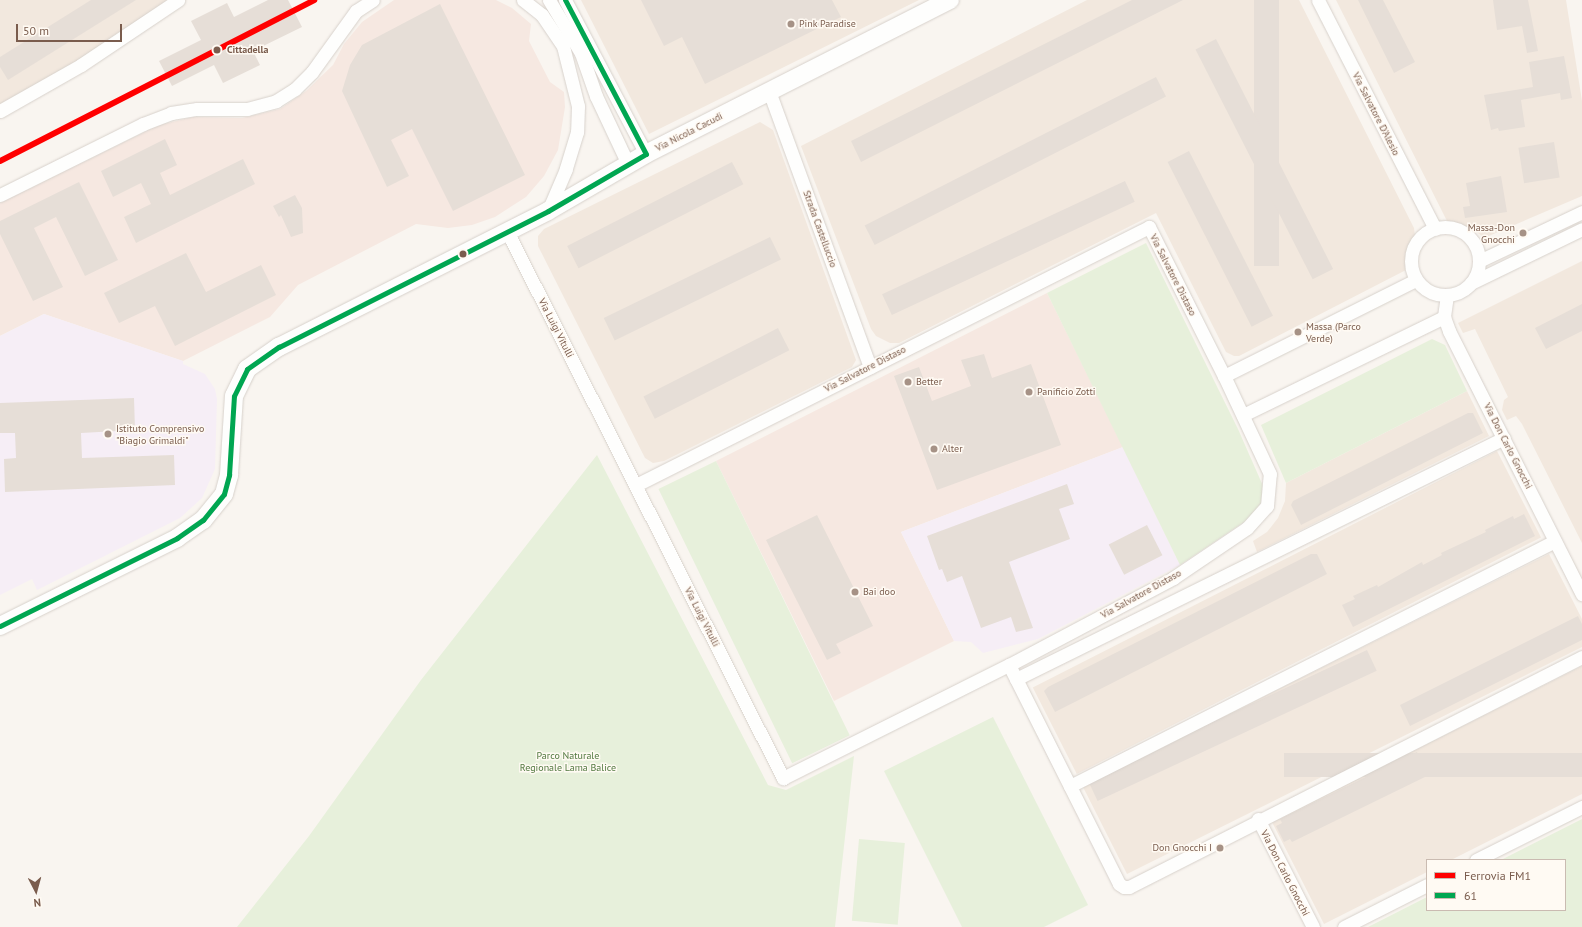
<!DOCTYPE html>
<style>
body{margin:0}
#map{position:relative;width:1582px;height:927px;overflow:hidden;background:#f9f5f0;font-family:"PT Sans",sans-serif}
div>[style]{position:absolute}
.residential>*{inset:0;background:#f2e8de;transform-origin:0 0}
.commercial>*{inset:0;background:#f6e8e1}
.education>*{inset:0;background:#f6eef6}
.green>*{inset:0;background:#e7f0db;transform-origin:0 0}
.building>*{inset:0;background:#e6ded7;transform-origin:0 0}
.roads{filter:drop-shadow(0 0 1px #d7d1cb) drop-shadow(0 0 1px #d7d1cb)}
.street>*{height:13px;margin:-6.5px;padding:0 6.5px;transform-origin:6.5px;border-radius:6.5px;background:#fefefd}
.street>.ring{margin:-6.5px;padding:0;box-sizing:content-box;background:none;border:13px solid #fefefd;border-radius:50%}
.secondary>*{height:18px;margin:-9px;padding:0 9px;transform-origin:9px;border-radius:9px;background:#fefefd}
.bus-1>*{height:5px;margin:-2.5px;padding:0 2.5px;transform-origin:2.5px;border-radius:2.5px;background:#00a651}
.rail-1>*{height:6px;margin:-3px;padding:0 3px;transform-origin:3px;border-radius:3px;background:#f00}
.dots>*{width:11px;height:11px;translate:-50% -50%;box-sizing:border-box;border:2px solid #fffaf3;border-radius:50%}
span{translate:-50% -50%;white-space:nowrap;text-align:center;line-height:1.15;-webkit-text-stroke:3px #fffaf3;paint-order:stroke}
.poi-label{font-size:10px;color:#7a5c4d}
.left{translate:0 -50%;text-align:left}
.right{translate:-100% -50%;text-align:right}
.stop-label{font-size:10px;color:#7a5c4d;font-weight:700}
.street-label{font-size:10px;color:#7a5c4d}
.park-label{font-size:10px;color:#537a41}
.legend{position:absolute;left:1426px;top:859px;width:140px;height:52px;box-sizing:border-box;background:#fffaf3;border:1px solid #cabbb1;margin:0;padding:5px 7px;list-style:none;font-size:12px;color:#7a5c4d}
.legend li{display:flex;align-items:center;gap:8px;height:20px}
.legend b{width:20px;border:1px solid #cabbb1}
.north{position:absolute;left:16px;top:871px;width:40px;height:40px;-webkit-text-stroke:3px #fffaf3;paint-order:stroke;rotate:174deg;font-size:11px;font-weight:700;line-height:16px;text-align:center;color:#7a5c4d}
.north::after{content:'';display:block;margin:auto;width:14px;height:18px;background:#7a5c4d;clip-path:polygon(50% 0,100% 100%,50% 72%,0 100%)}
.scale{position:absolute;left:16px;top:24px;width:106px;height:18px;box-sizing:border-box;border:2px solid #7a5c4d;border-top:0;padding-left:5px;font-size:12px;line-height:14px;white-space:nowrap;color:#7a5c4d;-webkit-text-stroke:3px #fffaf3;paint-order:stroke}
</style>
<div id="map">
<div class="residential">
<i style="clip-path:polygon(0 0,178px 0,0 111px)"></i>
<i style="clip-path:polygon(581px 0,919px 0,649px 134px)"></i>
<i style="clip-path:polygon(1087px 0,1299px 0,1414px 228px,1415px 236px,1408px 250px,1406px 270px,1239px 356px,1234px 356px,1226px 352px,1156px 213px,899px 343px,890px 343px,876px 336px,871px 329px,801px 146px)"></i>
<i style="clip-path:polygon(1336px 0,1566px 0,1582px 101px,1582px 196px,1484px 238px,1472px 228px,1447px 221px)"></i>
<i style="clip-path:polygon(760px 122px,773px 130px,856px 360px,852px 367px,664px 461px,653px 463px,645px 458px,538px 246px,538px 236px,544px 229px)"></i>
<i style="clip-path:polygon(1582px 261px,1582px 543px,1522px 424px,1516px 416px,1507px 420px,1502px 410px,1504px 400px,1508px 397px,1475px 329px,1463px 333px,1458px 323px)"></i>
<i style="clip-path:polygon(1467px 391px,1489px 436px,1257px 552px,1253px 541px,1267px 532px,1278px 518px,1285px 501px,1286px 483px)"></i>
<i style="left:1497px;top:451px;width:97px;height:521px;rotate:63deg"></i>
<i style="clip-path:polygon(1549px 554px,1582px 619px,1582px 647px,1127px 874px,1083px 787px)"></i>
<i style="clip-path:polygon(1582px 666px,1582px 794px,1451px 860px,1427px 860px,1427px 872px,1324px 924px,1272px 822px)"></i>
</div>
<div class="commercial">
<i style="clip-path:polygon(394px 0,496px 0,512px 8px,531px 24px,529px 41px,550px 82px,564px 92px,565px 107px,558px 150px,544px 176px,526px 197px,495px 217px,472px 225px,448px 228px,416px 224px,298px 285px,270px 317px,183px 361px,44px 314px,0 336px,0 203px,159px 125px,193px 117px,242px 118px,280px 109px,306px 91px,333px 65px,344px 44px,362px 22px)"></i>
<i style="clip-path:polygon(1047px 293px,1123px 447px,901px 532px,954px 641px,834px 701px,716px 461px)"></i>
</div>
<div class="education">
<i style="clip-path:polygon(44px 314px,183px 361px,183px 364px,205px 374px,215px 389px,217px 399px,215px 469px,202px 498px,180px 518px,37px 590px,32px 579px,0 595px,0 336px)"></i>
<i style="clip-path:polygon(1123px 447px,1180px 565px,1038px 639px,983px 653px,971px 642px,954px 641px,901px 532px)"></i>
</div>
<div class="green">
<i style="clip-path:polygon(1146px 243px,1238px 429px,1263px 486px,1261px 503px,1247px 520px,1180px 565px,1047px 293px)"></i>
<i style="clip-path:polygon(1432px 339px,1445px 345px,1467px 391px,1286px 483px,1261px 425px)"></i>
<i style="clip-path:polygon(597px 455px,768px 785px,786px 790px,854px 756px,835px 927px,237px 927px,309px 836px,421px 680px)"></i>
<i style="left:716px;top:461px;width:305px;height:64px;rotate:64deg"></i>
<i style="clip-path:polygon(993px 717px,1088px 905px,1044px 927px,962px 927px,884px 771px)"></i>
<i style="clip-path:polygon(1582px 819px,1582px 927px,1368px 927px,1427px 897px,1427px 910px,1565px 910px,1565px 860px,1501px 860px)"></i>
<i style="left:859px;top:839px;width:46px;height:82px;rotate:5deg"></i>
</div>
<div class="building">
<i style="clip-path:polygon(91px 0,136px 0,8px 80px,0 67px,0 57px)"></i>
<i style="clip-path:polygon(268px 0,288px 0,302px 27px,253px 51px,260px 65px,223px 83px,214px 65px,172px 86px,159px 61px,201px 40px,191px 21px,227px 3px,234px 17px)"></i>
<i style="clip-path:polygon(641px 0,832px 0,841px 17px,705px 84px,682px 37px,664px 46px)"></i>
<i style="clip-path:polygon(1132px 0,1183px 0,861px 162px,851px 141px)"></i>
<i style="left:1254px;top:0;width:25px;height:266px"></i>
<i style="clip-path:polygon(1358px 0,1383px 0,1415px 62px,1394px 73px)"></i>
<i style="clip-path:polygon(1493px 0,1528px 0,1538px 51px,1527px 53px,1522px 26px,1497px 30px)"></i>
<i style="clip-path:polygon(440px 4px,525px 175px,453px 211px,412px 129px,391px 140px,409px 176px,387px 187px,342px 91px,350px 65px,362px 45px)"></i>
<i style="left:1216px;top:39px;width:258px;height:23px;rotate:63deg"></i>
<i style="clip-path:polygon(1564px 56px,1572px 98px,1561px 100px,1560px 93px,1521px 100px,1525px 127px,1499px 131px,1498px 128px,1491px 130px,1484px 95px,1533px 87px,1529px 62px)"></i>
<i style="left:1156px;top:77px;width:22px;height:327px;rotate:63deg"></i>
<i style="clip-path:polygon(165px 139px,177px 165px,160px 173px,170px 195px,243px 159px,255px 184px,136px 243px,124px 217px,151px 204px,141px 183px,113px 197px,101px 171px)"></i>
<i style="left:1554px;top:142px;width:36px;height:36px;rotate:81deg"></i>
<i style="left:1189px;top:151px;width:185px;height:24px;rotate:63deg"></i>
<i style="left:732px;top:162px;width:25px;height:185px;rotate:63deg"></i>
<i style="clip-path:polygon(1501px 176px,1507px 212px,1465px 218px,1463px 207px,1470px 206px,1466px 183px)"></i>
<i style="left:1125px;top:181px;width:23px;height:268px;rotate:65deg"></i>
<i style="clip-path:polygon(79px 182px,118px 260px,85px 276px,56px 217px,34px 228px,63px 287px,33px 301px,0 234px,0 221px)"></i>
<i style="clip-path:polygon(295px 195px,302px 208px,303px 233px,291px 237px,281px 215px,279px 217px,273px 206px)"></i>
<i style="left:770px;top:237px;width:25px;height:185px;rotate:64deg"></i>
<i style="clip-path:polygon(186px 253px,206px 292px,261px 265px,276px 295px,175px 346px,155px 306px,119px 323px,104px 293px)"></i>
<i style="clip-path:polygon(1582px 304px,1582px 331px,1546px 349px,1535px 328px)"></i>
<i style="left:778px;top:328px;width:25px;height:151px;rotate:63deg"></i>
<i style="clip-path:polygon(984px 354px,992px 378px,1031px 364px,1061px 445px,937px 490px,894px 376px,919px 367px,932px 401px,971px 386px,961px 360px)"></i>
<i style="clip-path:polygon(134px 398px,135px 430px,81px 433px,82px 458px,174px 455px,175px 485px,5px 492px,4px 459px,16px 458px,15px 433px,0 433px,0 403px)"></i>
<i style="clip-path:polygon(1468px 413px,1473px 413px,1483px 433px,1301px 525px,1291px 505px,1293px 501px)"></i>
<i style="clip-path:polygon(1067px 484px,1074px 504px,1059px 509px,1070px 539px,1009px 562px,1033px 628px,1016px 632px,1011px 617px,981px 628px,962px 576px,947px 582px,942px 569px,939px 570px,927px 536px)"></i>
<i style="clip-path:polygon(1524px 514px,1535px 536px,1353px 627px,1342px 605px,1355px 599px,1353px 596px,1377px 585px,1378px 587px,1422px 562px,1423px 565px,1442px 555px,1441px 553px,1486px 532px,1485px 530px,1513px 516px,1514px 519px)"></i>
<i style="clip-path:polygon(817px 515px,873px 626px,836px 644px,841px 653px,827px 660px,766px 540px)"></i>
<i style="left:1147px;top:525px;width:34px;height:43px;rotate:63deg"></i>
<i style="clip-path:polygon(1311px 554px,1317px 554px,1327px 574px,1055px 712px,1044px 691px,1048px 687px)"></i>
<i style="clip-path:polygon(1578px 616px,1582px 624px,1582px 640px,1410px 726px,1400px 705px)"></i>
<i style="left:1367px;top:650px;width:23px;height:308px;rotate:65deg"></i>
<i style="clip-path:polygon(1417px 752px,1429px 775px,1292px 842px,1290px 839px,1284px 842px,1276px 826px,1282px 823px,1280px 819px)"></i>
<i style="left:1582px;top:753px;width:24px;height:298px;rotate:90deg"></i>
</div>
<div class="roads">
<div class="street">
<i style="left:523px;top:0;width:24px;rotate:38deg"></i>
<i style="left:542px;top:15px;width:37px;rotate:56deg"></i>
<i style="left:563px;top:46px;width:62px;rotate:76deg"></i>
<i style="left:578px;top:106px;width:26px;rotate:92deg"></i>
<i style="left:577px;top:132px;width:39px;rotate:107deg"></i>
<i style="left:566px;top:169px;width:46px;rotate:113.2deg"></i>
<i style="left:549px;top:0;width:62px;rotate:58.9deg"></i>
<i style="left:581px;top:53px;width:46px;rotate:70.8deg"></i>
<i style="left:596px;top:96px;width:75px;rotate:64.8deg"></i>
<i style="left:565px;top:0;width:174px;rotate:62.3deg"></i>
<i style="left:1318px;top:0;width:257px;rotate:62.9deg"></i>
<i style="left:769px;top:91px;width:294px;rotate:69.9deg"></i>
<i style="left:0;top:111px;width:93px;rotate:-29.6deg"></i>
<i style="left:81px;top:65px;width:117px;rotate:-33.8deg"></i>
<i style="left:0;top:195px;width:160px;rotate:-26.4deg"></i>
<i style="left:143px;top:124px;width:30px;rotate:-21deg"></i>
<i style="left:171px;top:113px;width:26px;rotate:-9deg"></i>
<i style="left:197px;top:109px;width:50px"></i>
<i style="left:247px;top:109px;width:30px;rotate:-15deg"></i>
<i style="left:276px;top:101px;width:22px;rotate:-32deg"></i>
<i style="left:295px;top:89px;width:24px;rotate:-45deg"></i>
<i style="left:312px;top:72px;width:75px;rotate:-54.2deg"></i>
<i style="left:356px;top:11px;width:20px;rotate:-33deg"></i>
<i class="ring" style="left:1411px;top:227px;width:55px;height:55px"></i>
<i style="left:507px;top:231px;width:613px;rotate:63.23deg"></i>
<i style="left:783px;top:778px;width:253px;rotate:-26.6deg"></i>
<i style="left:1009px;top:665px;width:186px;rotate:-27.9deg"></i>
<i style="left:1173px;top:578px;width:89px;rotate:-34deg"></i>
<i style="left:1247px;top:528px;width:30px;rotate:-48deg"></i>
<i style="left:1267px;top:506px;width:32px;rotate:-85deg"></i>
<i style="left:1270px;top:474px;width:108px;rotate:-115.1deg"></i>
<i style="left:1224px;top:376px;width:167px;rotate:-116.7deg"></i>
<i style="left:1149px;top:227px;width:574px;rotate:153.3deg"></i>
<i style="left:1479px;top:261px;width:114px;rotate:-25.4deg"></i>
<i style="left:1471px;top:283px;width:123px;rotate:-25.9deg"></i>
<i style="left:1447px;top:295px;width:22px;rotate:98deg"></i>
<i style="left:1444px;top:317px;width:15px;rotate:70deg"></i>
<i style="left:1449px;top:331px;width:295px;rotate:63.2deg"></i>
<i style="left:1224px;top:376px;width:215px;rotate:-26.6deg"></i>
<i style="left:1243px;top:415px;width:224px;rotate:-26deg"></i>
<i style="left:1009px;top:665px;width:245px;rotate:63.3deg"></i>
<i style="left:1119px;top:884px;width:6px;rotate:31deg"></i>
<i style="left:1124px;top:887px;width:5px"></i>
<i style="left:1129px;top:887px;width:508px;rotate:-26.92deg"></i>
<i style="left:1016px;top:679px;width:544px;rotate:-26.28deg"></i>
<i style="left:1070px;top:786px;width:543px;rotate:-26.8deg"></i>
<i style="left:1258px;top:819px;width:121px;rotate:63deg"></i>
<i style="left:1476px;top:860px;width:119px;rotate:-26.6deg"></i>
<i style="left:1344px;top:927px;width:93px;rotate:-26.8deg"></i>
</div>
<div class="secondary">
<i style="left:0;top:626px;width:198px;rotate:-26.4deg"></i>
<i style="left:177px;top:538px;width:32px;rotate:-35deg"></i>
<i style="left:203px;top:520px;width:33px;rotate:-51deg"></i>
<i style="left:224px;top:494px;width:20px;rotate:-75deg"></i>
<i style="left:229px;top:475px;width:79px;rotate:-86.4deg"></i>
<i style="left:234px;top:396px;width:30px;rotate:-64deg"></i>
<i style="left:247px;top:369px;width:39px;rotate:-35deg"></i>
<i style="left:279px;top:347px;width:301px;rotate:-26.8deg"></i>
<i style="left:548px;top:211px;width:113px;rotate:-30.2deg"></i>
<i style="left:646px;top:154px;width:341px;rotate:-26.9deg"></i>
</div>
</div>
<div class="bus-1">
<i style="left:0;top:626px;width:198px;rotate:-26.4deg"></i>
<i style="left:177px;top:538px;width:32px;rotate:-35deg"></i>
<i style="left:203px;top:520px;width:33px;rotate:-51deg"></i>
<i style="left:224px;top:494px;width:20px;rotate:-75deg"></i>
<i style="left:229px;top:475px;width:79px;rotate:-86.4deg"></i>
<i style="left:234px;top:396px;width:30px;rotate:-64deg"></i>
<i style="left:247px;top:369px;width:39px;rotate:-35deg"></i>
<i style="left:279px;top:347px;width:301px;rotate:-26.8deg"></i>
<i style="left:548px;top:211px;width:113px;rotate:-30.2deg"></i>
<i style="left:646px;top:154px;width:174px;rotate:-117.7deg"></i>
</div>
<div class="rail-1">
<i style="left:0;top:161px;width:353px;rotate:-27.1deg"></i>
</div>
<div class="dots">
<i style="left:791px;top:24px;background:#a69286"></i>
<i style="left:217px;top:50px;background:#7a5c4d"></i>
<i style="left:1523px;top:233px;background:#a69286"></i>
<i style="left:463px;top:254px;background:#7a5c4d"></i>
<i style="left:1298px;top:332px;background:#a69286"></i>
<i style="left:908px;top:382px;background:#a69286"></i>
<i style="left:1029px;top:392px;background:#a69286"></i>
<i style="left:108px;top:434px;background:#a69286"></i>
<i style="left:934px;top:449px;background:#a69286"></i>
<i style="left:855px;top:592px;background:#a69286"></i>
<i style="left:1220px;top:848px;background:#a69286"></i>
</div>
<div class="poi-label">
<span class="left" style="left:799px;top:24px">Pink Paradise</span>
<span class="right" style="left:1515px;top:233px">Massa-Don<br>Gnocchi</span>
<span class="left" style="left:1306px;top:332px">Massa (Parco<br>Verde)</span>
<span class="left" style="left:916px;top:382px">Better</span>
<span class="left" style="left:1037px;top:392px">Panificio Zotti</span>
<span class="left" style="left:116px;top:434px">Istituto Comprensivo<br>"Biagio Grimaldi"</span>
<span class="left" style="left:942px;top:449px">Alter</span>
<span class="left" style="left:863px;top:592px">Bai doo</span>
<span class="right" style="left:1212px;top:848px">Don Gnocchi I</span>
</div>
<div class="stop-label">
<span class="left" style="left:227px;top:50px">Cittadella</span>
</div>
<div class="street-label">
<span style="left:1376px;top:114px;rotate:63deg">Via Salvatore D'Alesio</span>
<span style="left:689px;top:132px;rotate:-27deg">Via Nicola Cacudi</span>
<span style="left:820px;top:229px;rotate:70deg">Strada Castelluccio</span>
<span style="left:1173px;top:275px;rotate:63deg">Via Salvatore Distaso</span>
<span style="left:556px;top:328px;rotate:63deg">Via Luigi Vitulli</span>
<span style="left:865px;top:369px;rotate:-27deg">Via Salvatore Distaso</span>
<span style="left:1508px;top:446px;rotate:63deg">Via Don Carlo Gnocchi</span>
<span style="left:1141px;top:594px;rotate:-29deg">Via Salvatore Distaso</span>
<span style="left:702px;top:617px;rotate:63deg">Via Luigi Vitulli</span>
<span style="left:1285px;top:873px;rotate:63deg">Via Don Carlo Gnocchi</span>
</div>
<div class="park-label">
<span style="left:568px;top:761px">Parco Naturale<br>Regionale Lama Balice</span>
</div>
<ul class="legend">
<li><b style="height:5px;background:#f00"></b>Ferrovia FM1</li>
<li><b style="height:5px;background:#00a651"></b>61</li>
</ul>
<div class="north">N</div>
<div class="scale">50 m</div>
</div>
